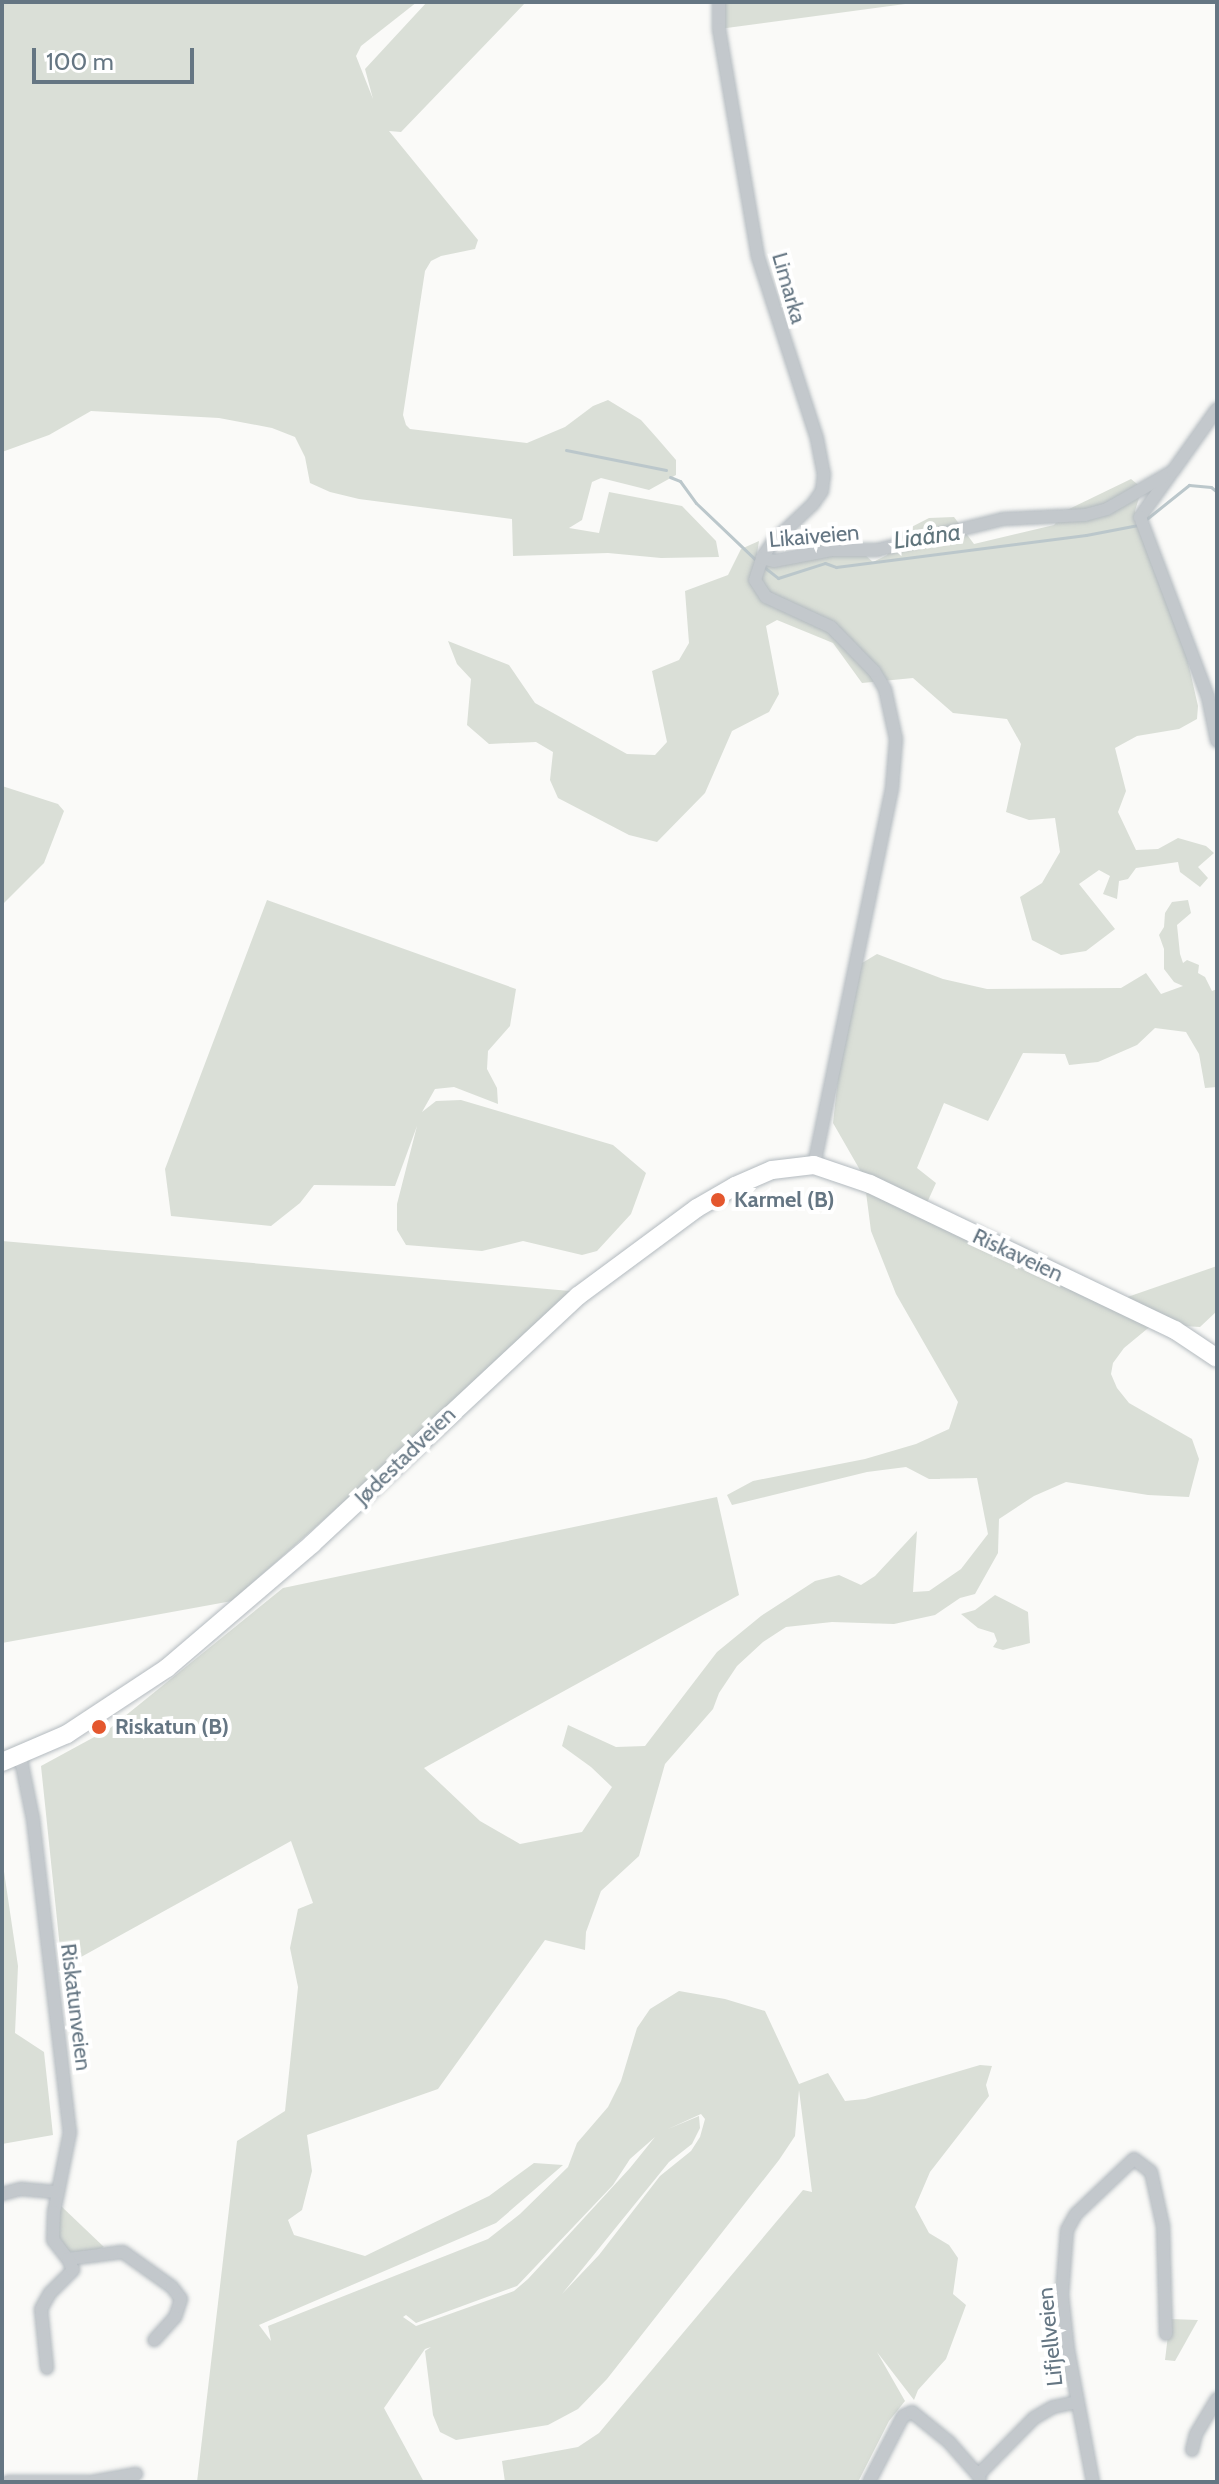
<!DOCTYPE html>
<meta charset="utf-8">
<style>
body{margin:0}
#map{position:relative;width:1219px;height:2484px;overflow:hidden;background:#fafaf8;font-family:Cabin,sans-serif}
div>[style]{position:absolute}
.green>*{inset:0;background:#dadfd7}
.stream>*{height:3px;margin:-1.5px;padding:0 1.5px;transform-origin:1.5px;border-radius:1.5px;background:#bbc7cb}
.roads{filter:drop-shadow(0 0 2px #b3babf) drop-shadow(0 0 2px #b3babf)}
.street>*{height:12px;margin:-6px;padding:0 6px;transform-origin:6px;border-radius:6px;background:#c3c8cc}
.secondary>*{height:18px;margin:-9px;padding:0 9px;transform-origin:9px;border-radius:9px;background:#fff}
.dots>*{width:22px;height:22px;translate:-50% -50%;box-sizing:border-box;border:4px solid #fff;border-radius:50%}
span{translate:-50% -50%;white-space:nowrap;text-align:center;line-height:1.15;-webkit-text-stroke:8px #fff;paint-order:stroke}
.street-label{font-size:22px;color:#657683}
.poi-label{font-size:22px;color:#657683;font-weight:700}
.left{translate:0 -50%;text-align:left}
.water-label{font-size:24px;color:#60757c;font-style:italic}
.frame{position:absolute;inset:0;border:4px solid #657683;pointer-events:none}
.scale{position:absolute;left:32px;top:48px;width:162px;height:36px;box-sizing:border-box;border:4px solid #657683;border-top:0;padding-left:10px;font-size:24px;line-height:28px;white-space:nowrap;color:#657683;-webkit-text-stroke:6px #fff;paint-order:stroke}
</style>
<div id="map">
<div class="green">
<i style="clip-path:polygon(2px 2px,417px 2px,361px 46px,356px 56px,373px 99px,365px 69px,427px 2px,526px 2px,401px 132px,389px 131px,478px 240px,475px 249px,441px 256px,431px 261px,425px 271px,403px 415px,406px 425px,410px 429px,527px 443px,565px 427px,593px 406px,608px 400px,641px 420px,657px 438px,676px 460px,676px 475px,649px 490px,601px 478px,592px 482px,582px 520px,569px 528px,599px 533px,609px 492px,682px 506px,716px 541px,719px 557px,661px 558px,608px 553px,513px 556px,512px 519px,359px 499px,330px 492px,310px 483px,305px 457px,295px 437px,272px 428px,219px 418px,91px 411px,49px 435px,2px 452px)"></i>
<i style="clip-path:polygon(719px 2px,920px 2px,719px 29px)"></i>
<i style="clip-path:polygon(1131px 479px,1142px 488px,1135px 511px,1138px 526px,1185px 649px,1198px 706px,1197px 719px,1179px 729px,1137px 736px,1115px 748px,1126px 791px,1118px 812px,1136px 850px,1158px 849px,1178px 838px,1206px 846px,1214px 853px,1198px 867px,1208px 878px,1200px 887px,1180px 872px,1178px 862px,1136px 868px,1128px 879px,1119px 881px,1117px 899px,1103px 894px,1110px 876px,1099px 870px,1079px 884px,1115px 929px,1086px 951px,1061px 955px,1032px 940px,1020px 897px,1042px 883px,1060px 852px,1055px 818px,1029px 820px,1006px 812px,1021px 744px,1007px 719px,953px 713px,913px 678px,862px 683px,833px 643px,777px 620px,766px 626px,779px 694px,769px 712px,732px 731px,705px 793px,657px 842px,629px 835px,558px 798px,550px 780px,553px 752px,536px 742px,489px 744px,467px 725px,471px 679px,457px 664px,448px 641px,509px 665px,535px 703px,627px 754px,655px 755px,667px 742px,652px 671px,679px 660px,689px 643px,685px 591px,728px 575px,741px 549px,759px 541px,755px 567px,777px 565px,800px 556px,838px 531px,873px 562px,887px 555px,896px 535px,929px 518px,954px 517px,974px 544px,1054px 525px,1067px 510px)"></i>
<i style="clip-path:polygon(2px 786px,58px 804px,64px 811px,44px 863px,2px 905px)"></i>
<i style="clip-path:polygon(267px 900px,516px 989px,510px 1026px,488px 1051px,487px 1069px,497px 1088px,498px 1104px,454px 1087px,435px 1089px,422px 1112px,436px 1101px,461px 1100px,613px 1145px,646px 1173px,631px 1214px,597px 1251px,582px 1255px,523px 1241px,482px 1251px,406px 1245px,397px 1230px,397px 1204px,417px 1126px,395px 1186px,314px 1185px,300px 1203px,271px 1226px,171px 1216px,165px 1169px)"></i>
<i style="clip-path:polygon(evenodd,1188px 900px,1191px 913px,1177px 925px,1180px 954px,1183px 963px,1187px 960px,1199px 965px,1198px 973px,1205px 977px,1212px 991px,1217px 989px,1217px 1087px,1205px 1088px,1199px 1054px,1186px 1032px,1155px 1028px,1137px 1045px,1098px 1062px,1069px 1065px,1065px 1054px,1023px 1053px,988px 1121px,944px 1103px,917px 1168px,936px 1183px,921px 1216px,1113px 1302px,1217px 1266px,1217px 1311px,1200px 1327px,1183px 1326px,1168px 1317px,1147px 1329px,1124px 1348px,1113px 1363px,1111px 1374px,1117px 1388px,1129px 1403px,1192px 1439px,1199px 1459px,1189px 1497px,1148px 1495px,1066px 1482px,1034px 1496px,999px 1519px,998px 1553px,975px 1594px,960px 1598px,935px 1615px,894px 1624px,832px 1622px,786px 1627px,763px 1642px,737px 1666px,719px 1693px,713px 1709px,665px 1764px,639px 1856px,601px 1891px,586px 1932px,585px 1950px,545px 1940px,438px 2089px,307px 2135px,312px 2171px,302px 2210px,288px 2220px,294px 2235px,365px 2256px,489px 2196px,534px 2163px,563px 2165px,496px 2223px,259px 2325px,271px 2341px,268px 2326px,488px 2239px,520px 2214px,568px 2167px,577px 2143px,608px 2107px,621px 2081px,637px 2028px,650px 2009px,679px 1991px,725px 1999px,765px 2011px,799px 2084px,828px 2073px,845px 2101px,865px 2099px,980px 2065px,992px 2066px,986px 2085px,989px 2096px,930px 2172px,915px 2207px,929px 2233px,949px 2245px,958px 2258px,953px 2294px,966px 2305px,946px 2359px,918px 2390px,914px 2400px,877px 2352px,905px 2401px,889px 2421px,858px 2482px,505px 2482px,502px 2461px,578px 2447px,599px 2433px,803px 2190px,812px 2192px,799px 2090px,795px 2136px,779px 2160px,607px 2379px,578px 2409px,548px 2425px,456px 2440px,440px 2432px,433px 2415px,425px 2351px,431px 2347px,425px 2349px,384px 2408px,424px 2482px,197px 2482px,237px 2141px,285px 2111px,298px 1987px,290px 1948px,298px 1909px,313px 1903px,291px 1841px,72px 1962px,61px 1958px,41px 1766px,109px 1729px,283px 1588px,717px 1497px,739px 1595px,424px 1768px,480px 1821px,520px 1844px,582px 1832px,612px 1787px,591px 1767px,562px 1746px,568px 1725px,616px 1747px,645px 1746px,717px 1652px,761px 1616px,815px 1581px,839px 1575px,861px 1585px,875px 1576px,917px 1531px,913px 1592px,929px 1591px,961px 1569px,988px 1534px,977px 1478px,929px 1479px,906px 1467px,867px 1472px,732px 1505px,727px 1495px,753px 1481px,865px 1459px,916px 1444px,949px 1429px,958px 1402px,896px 1294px,871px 1231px,864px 1177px,833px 1123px,838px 1078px,862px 963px,877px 954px,943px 979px,987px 989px,1121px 988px,1146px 973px,1161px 994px,1183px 986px,1174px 982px,1164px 969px,1164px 949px,1159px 935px,1164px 927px,1165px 913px,1172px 902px,1188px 900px,701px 2114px,705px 2119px,700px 2137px,691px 2151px,660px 2176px,599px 2255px,562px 2294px,669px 2162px,692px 2144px,700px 2128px,699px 2116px,668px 2129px,701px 2114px,1188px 900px,655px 2137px,630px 2168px,528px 2279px,514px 2291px,416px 2326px,403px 2317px,406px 2315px,416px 2323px,517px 2286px,613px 2185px,630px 2159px,655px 2137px)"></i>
<i style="clip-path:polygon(2px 1241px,581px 1292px,232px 1601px,2px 1643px)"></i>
<i style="clip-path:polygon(995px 1595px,1028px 1612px,1030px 1643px,1003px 1650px,993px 1647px,997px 1641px,994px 1633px,978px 1628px,961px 1614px,975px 1610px)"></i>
<i style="clip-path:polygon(2px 1858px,18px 1966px,15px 2033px,44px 2052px,53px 2135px,2px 2144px)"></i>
<i style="clip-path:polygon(61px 2206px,104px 2247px,85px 2255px,68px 2251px,56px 2232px)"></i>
<i style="clip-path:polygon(1170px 2319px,1198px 2320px,1175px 2361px,1165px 2360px)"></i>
</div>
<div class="stream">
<i style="left:566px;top:450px;width:102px;rotate:11.3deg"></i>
<i style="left:670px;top:477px;width:11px;rotate:22deg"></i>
<i style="left:680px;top:481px;width:27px;rotate:54deg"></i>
<i style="left:696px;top:503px;width:86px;rotate:43.6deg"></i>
<i style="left:1144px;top:521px;width:58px;rotate:-38.7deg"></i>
<i style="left:1189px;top:485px;width:22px;rotate:5deg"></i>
<i style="left:1211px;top:487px;width:8px;rotate:40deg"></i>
<i style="left:764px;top:567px;width:18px;rotate:38deg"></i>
<i style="left:778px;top:578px;width:49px;rotate:-17.7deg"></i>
<i style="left:825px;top:563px;width:12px;rotate:20deg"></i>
<i style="left:836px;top:567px;width:252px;rotate:-7.3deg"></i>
<i style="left:1086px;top:535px;width:53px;rotate:-10.9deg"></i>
</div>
<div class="roads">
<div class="street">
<i style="left:719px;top:2px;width:27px;rotate:90deg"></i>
<i style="left:719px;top:29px;width:231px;rotate:80.3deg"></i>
<i style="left:758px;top:257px;width:191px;rotate:72deg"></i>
<i style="left:817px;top:439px;width:36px;rotate:79deg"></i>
<i style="left:824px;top:474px;width:17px;rotate:97deg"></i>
<i style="left:822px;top:491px;width:16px;rotate:125deg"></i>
<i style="left:813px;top:504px;width:55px;rotate:136.5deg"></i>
<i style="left:773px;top:542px;width:19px;rotate:125deg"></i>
<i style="left:1170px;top:475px;width:52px;rotate:125.5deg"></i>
<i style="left:1140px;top:517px;width:192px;rotate:69.3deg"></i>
<i style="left:1208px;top:697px;width:45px;rotate:78.4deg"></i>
<i style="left:814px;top:1165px;width:385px;rotate:-78.3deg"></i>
<i style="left:892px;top:788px;width:49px;rotate:-85.3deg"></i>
<i style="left:896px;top:739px;width:51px;rotate:-102.4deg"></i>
<i style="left:885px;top:689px;width:21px;rotate:-121deg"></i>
<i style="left:874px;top:671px;width:62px;rotate:-134.3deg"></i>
<i style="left:831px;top:627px;width:72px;rotate:-155.2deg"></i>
<i style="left:766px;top:597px;width:20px;rotate:-123deg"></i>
<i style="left:755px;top:580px;width:23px;rotate:-72deg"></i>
<i style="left:762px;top:558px;width:12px;rotate:14deg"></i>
<i style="left:774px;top:561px;width:60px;rotate:-10.6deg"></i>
<i style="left:833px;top:550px;width:44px"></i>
<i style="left:877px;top:550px;width:130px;rotate:-13.8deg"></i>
<i style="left:1003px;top:519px;width:82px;rotate:-2.8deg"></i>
<i style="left:1085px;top:515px;width:23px;rotate:-15deg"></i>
<i style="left:1107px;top:509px;width:76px;rotate:-29.9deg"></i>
<i style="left:1173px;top:471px;width:76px;rotate:-54.6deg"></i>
<i style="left:20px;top:1755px;width:65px;rotate:78.5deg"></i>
<i style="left:33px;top:1819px;width:315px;rotate:83.3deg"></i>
<i style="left:70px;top:2132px;width:82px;rotate:101.3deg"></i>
<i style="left:54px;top:2212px;width:28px;rotate:92deg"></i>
<i style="left:53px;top:2240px;width:24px;rotate:52deg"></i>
<i style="left:68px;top:2259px;width:55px;rotate:-7.3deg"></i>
<i style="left:123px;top:2252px;width:60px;rotate:35.5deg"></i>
<i style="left:172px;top:2287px;width:15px;rotate:53deg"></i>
<i style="left:181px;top:2299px;width:19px;rotate:108deg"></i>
<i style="left:175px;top:2317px;width:31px;rotate:132deg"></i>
<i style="left:2px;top:2194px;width:20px;rotate:-15deg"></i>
<i style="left:21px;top:2189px;width:37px;rotate:5deg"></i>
<i style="left:47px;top:2368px;width:59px;rotate:-95.8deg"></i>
<i style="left:41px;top:2309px;width:18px;rotate:-61deg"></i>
<i style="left:50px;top:2293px;width:33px;rotate:-45deg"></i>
<i style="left:73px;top:2270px;width:12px;rotate:-114deg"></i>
<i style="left:1192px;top:2450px;width:16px;rotate:-76deg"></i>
<i style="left:1196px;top:2434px;width:41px;rotate:-59deg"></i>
<i style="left:980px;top:2479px;width:4px;rotate:-117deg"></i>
<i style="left:978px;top:2475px;width:80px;rotate:-45.5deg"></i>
<i style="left:1034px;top:2418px;width:22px;rotate:-30deg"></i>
<i style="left:1053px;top:2407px;width:25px;rotate:-12deg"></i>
<i style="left:8px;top:2482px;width:80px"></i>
<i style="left:92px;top:2482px;width:45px;rotate:-10.3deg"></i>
<i style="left:869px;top:2482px;width:74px;rotate:-62.7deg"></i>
<i style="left:903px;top:2416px;width:10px;rotate:-24deg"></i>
<i style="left:912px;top:2412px;width:48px;rotate:39deg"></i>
<i style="left:949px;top:2442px;width:44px;rotate:48.7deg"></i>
<i style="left:1093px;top:2482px;width:134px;rotate:-100.7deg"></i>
<i style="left:1068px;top:2350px;width:55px;rotate:-96.2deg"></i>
<i style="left:1062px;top:2295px;width:65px;rotate:-85.6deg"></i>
<i style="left:1067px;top:2230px;width:18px;rotate:-61deg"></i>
<i style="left:1076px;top:2214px;width:80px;rotate:-43.5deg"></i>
<i style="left:1134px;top:2159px;width:21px;rotate:37deg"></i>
<i style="left:1151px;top:2172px;width:55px;rotate:77.5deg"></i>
<i style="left:1163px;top:2226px;width:108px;rotate:88.4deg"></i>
</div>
<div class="secondary">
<i style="left:2px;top:1762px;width:71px;rotate:-23.3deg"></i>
<i style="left:67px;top:1734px;width:120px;rotate:-33.4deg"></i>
<i style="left:167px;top:1668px;width:191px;rotate:-40.5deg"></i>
<i style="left:312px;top:1544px;width:364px;rotate:-43deg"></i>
<i style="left:578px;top:1296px;width:148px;rotate:-36.5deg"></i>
<i style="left:697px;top:1208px;width:44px;rotate:-30.1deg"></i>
<i style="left:735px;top:1186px;width:40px;rotate:-23.4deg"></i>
<i style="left:772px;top:1170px;width:42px;rotate:-6.8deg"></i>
<i style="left:814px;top:1165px;width:59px;rotate:18.7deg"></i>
<i style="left:870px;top:1184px;width:338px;rotate:25.6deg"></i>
<i style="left:1175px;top:1330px;width:50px;rotate:33.7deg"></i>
</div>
</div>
<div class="dots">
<i style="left:718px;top:1200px;background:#e4572e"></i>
<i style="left:99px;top:1727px;background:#e4572e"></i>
</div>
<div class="street-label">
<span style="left:789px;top:288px;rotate:74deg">Limarka</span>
<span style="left:814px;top:536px;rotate:-5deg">Likaiveien</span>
<span style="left:1018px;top:1255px;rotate:25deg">Riskaveien</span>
<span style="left:405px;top:1456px;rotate:-44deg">Jødestadveien</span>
<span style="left:76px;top:2007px;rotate:83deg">Riskatunveien</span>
<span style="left:1050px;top:2337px;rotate:-96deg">Lifjellveien</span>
</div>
<div class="poi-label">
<span class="left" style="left:734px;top:1200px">Karmel (B)</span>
<span class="left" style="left:115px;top:1727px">Riskatun (B)</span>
</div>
<div class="water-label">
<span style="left:927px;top:536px;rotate:-8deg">Liaåna</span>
</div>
<div class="frame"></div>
<div class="scale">100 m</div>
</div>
